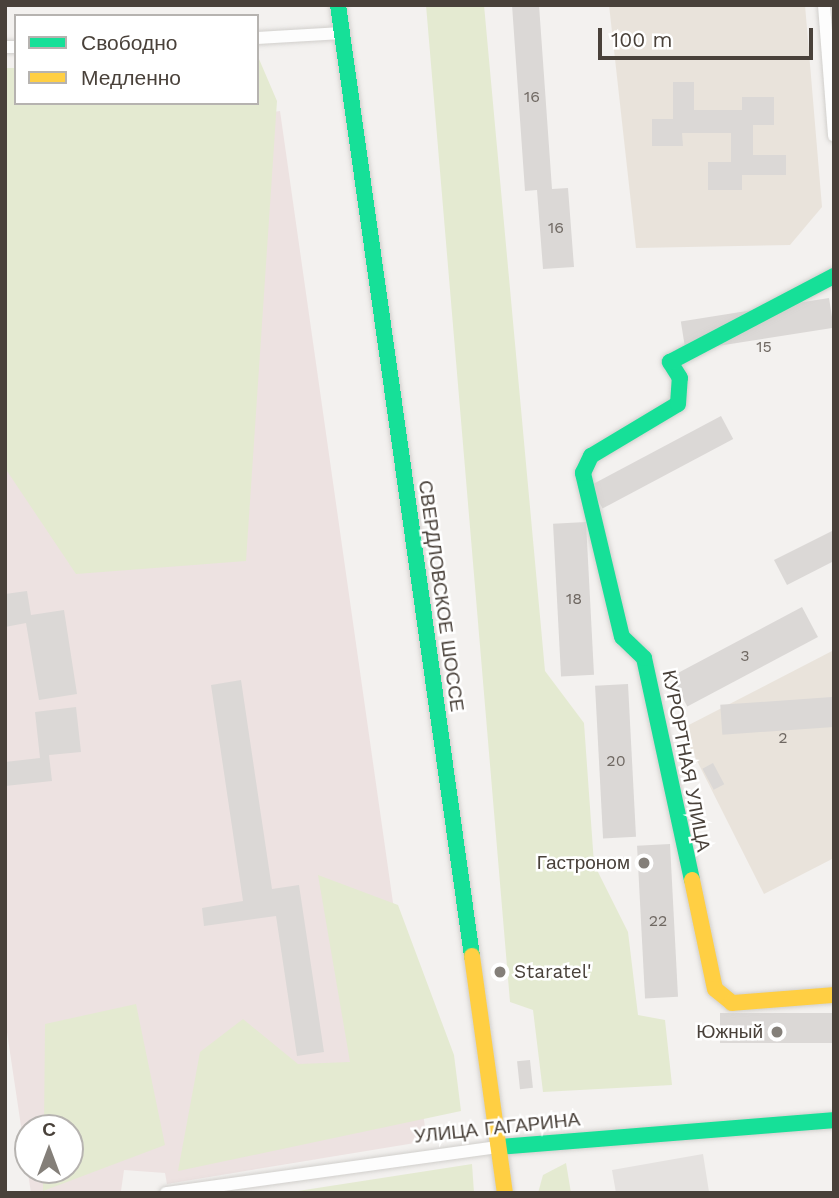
<!DOCTYPE html>
<meta charset="utf-8">
<style>
body{margin:0}
#map{position:relative;width:839px;height:1198px;overflow:hidden;background:#f3f1ef;font-family:"Work Sans",sans-serif}
div>[style]{position:absolute}
.education>*{inset:0;background:#e9e3db}
.medical>*{inset:0;background:#ede2e1}
.green>*{inset:0;background:#e4ead1}
.parking>*{inset:0;background:#e5e2e0}
.building>*{inset:0;background:#dbd8d6;transform-origin:0 0}
.roads{filter:drop-shadow(0 0 2px #d1cfcc) drop-shadow(0 0 2px #d1cfcc)}
.street>*{height:12px;margin:-6px;padding:0 6px;transform-origin:6px;border-radius:6px;background:#fdfdfd}
.fast>*{height:16px;margin:-8px;padding:0 8px;transform-origin:8px;border-radius:8px;background:#16e098}
.slow>*{height:16px;margin:-8px;padding:0 8px;transform-origin:8px;border-radius:8px;background:#ffcf43}
.dots>*{width:19px;height:19px;translate:-50% -50%;box-sizing:border-box;border:4px solid #fff;border-radius:50%}
span{translate:-50% -50%;white-space:nowrap;text-align:center;line-height:1.15;-webkit-text-stroke:5px #fff;paint-order:stroke}
.number-label{font-size:16px;color:#6f6862}
.number-label span{-webkit-text-stroke-width:0}
.street-label{font-size:19px;color:#49413a}
.poi-label{font-size:19px;color:#49413a}
.right{translate:-100% -50%;text-align:right}
.left{translate:0 -50%;text-align:left}
.frame{position:absolute;inset:0;border:7px solid #49413a;pointer-events:none}
.legend{position:absolute;left:14px;top:14px;width:245px;height:91px;box-sizing:border-box;background:#fff;border:2px solid #b6b3b0;margin:0;padding:9px 12px;list-style:none;font-size:21px;color:#49413a}
.legend li{display:flex;align-items:center;gap:14px;height:35px}
.legend b{width:35px;border:2px solid #b6b3b0}
.north{position:absolute;left:14px;top:1114px;width:70px;height:70px;box-sizing:border-box;background:#fff;border:2px solid #b6b3b0;border-radius:50%;rotate:0deg;font-size:19px;font-weight:700;line-height:28px;text-align:center;color:#49413a}
.north::after{content:'';display:block;margin:auto;width:24px;height:32px;background:#847f79;clip-path:polygon(50% 0,100% 100%,50% 72%,0 100%)}
.scale{position:absolute;left:598px;top:28px;width:215px;height:32px;box-sizing:border-box;border:4px solid #49413a;border-top:0;padding-left:9px;font-size:21px;line-height:24px;white-space:nowrap;color:#49413a;-webkit-text-stroke:5px #fff;paint-order:stroke}
</style>
<div id="map">
<div class="education">
<i style="clip-path:polygon(609px 5px,805px 5px,822px 207px,790px 245px,636px 248px)"></i>
<i style="clip-path:polygon(834px 650px,834px 858px,764px 894px,681px 729px)"></i>
</div>
<div class="medical">
<i style="clip-path:polygon(evenodd,280px 111px,427px 1141px,167px 1184px,165px 1173px,124px 1170px,121px 1191px,31px 1193px,5px 1019px,5px 152px,280px 111px,28px 1128px,70px 1128px,70px 1170px,28px 1170px,28px 1128px)"></i>
</div>
<div class="green">
<i style="clip-path:polygon(426px 5px,484px 5px,545px 671px,584px 723px,594px 864px,628px 932px,638px 1015px,665px 1020px,672px 1085px,543px 1092px,533px 1010px,510px 1002px)"></i>
<i style="clip-path:polygon(259px 59px,277px 101px,246px 561px,76px 574px,5px 468px,5px 68px,16px 68px,16px 103px,257px 103px)"></i>
<i style="clip-path:polygon(318px 875px,398px 905px,454px 1055px,461px 1111px,178px 1171px,200px 1052px,243px 1019px,298px 1064px,350px 1062px)"></i>
<i style="clip-path:polygon(136px 1004px,165px 1145px,43px 1191px,43px 1170px,70px 1170px,70px 1128px,44px 1128px,45px 1024px)"></i>
<i style="clip-path:polygon(566px 1163px,571px 1193px,538px 1193px,543px 1175px)"></i>
<i style="clip-path:polygon(472px 1164px,474px 1193px,285px 1193px)"></i>
</div>
<div class="parking">
<i style="clip-path:polygon(703px 1154px,709px 1192px,616px 1193px,612px 1170px)"></i>
</div>
<div class="building">
<i style="clip-path:polygon(512px 5px,539px 5px,552px 189px,568px 188px,574px 267px,543px 269px,537px 190px,525px 191px)"></i>
<i style="clip-path:polygon(673px 82px,694px 82px,694px 110px,742px 110px,742px 97px,774px 97px,774px 125px,753px 125px,753px 155px,786px 155px,786px 175px,742px 175px,742px 190px,708px 190px,708px 162px,731px 162px,731px 133px,682px 133px,683px 146px,652px 146px,652px 119px,673px 119px)"></i>
<i style="left:829px;top:298px;width:30px;height:150px;rotate:81deg"></i>
<i style="left:721px;top:416px;width:26px;height:148px;rotate:62deg"></i>
<i style="left:586px;top:522px;width:153px;height:33px;rotate:87deg"></i>
<i style="clip-path:polygon(834px 530px,834px 561px,787px 585px,774px 560px)"></i>
<i style="clip-path:polygon(27px 591px,31px 615px,64px 610px,77px 694px,39px 700px,26px 623px,5px 627px,5px 594px)"></i>
<i style="left:802px;top:607px;width:34px;height:148px;rotate:62deg"></i>
<i style="clip-path:polygon(241px 680px,272px 889px,299px 885px,324px 1052px,297px 1056px,276px 916px,204px 926px,202px 908px,243px 901px,211px 685px)"></i>
<i style="left:628px;top:684px;width:153px;height:33px;rotate:87deg"></i>
<i style="left:832px;top:697px;width:30px;height:112px;rotate:86deg"></i>
<i style="clip-path:polygon(76px 707px,81px 752px,49px 755px,52px 781px,5px 786px,5px 762px,40px 758px,35px 712px)"></i>
<i style="left:713px;top:763px;width:24px;height:12px;rotate:62deg"></i>
<i style="left:670px;top:844px;width:153px;height:33px;rotate:87deg"></i>
<i style="left:834px;top:1013px;width:30px;height:114px;rotate:90deg"></i>
<i style="left:530px;top:1060px;width:28px;height:13px;rotate:84deg"></i>
</div>
<div class="roads">
<div class="street">
<i style="left:824px;top:5px;width:131px;rotate:85.6deg"></i>
<i style="left:257px;top:38px;width:85px;rotate:-3.4deg"></i>
<i style="left:5px;top:47px;width:11px"></i>
<i style="left:166px;top:1193px;width:336px;rotate:-7.9deg"></i>
</div>
<div class="fast">
<i style="left:338px;top:5px;width:960px;rotate:81.98deg"></i>
<i style="left:692px;top:880px;width:227px;rotate:-102.2deg"></i>
<i style="left:644px;top:658px;width:30px;rotate:-136deg"></i>
<i style="left:622px;top:637px;width:169px;rotate:-103.4deg"></i>
<i style="left:583px;top:473px;width:19px;rotate:-65deg"></i>
<i style="left:591px;top:456px;width:101px;rotate:-30.9deg"></i>
<i style="left:678px;top:404px;width:26px;rotate:-86deg"></i>
<i style="left:680px;top:378px;width:19px;rotate:-122deg"></i>
<i style="left:670px;top:362px;width:185px;rotate:-27.7deg"></i>
<i style="left:499px;top:1147px;width:336px;rotate:-4.6deg"></i>
</div>
<div class="slow">
<i style="left:692px;top:880px;width:111px;rotate:78.1deg"></i>
<i style="left:715px;top:989px;width:22px;rotate:39deg"></i>
<i style="left:732px;top:1003px;width:102px;rotate:-4.5deg"></i>
<i style="left:472px;top:956px;width:239px;rotate:82.1deg"></i>
</div>
</div>
<div class="dots">
<i style="left:644px;top:863px;background:#847f79"></i>
<i style="left:500px;top:972px;background:#847f79"></i>
<i style="left:777px;top:1032px;background:#847f79"></i>
</div>
<div class="number-label">
<span style="left:532px;top:97px">16</span>
<span style="left:556px;top:228px">16</span>
<span style="left:764px;top:347px">15</span>
<span style="left:574px;top:599px">18</span>
<span style="left:745px;top:656px">3</span>
<span style="left:783px;top:738px">2</span>
<span style="left:616px;top:761px">20</span>
<span style="left:658px;top:921px">22</span>
</div>
<div class="street-label">
<span style="left:441px;top:596px;rotate:82deg">СВЕРДЛОВСКОЕ ШОССЕ</span>
<span style="left:686px;top:761px;rotate:79deg">КУРОРТНАЯ УЛИЦА</span>
<span style="left:497px;top:1128px;rotate:-6deg">УЛИЦА ГАГАРИНА</span>
</div>
<div class="poi-label">
<span class="right" style="left:630px;top:863px">Гастроном</span>
<span class="left" style="left:514px;top:972px">Staratel'</span>
<span class="right" style="left:763px;top:1032px">Южный</span>
</div>
<div class="frame"></div>
<ul class="legend">
<li><b style="height:9px;background:#16e098"></b>Свободно</li>
<li><b style="height:9px;background:#ffcf43"></b>Медленно</li>
</ul>
<div class="north">С</div>
<div class="scale">100 m</div>
</div>
